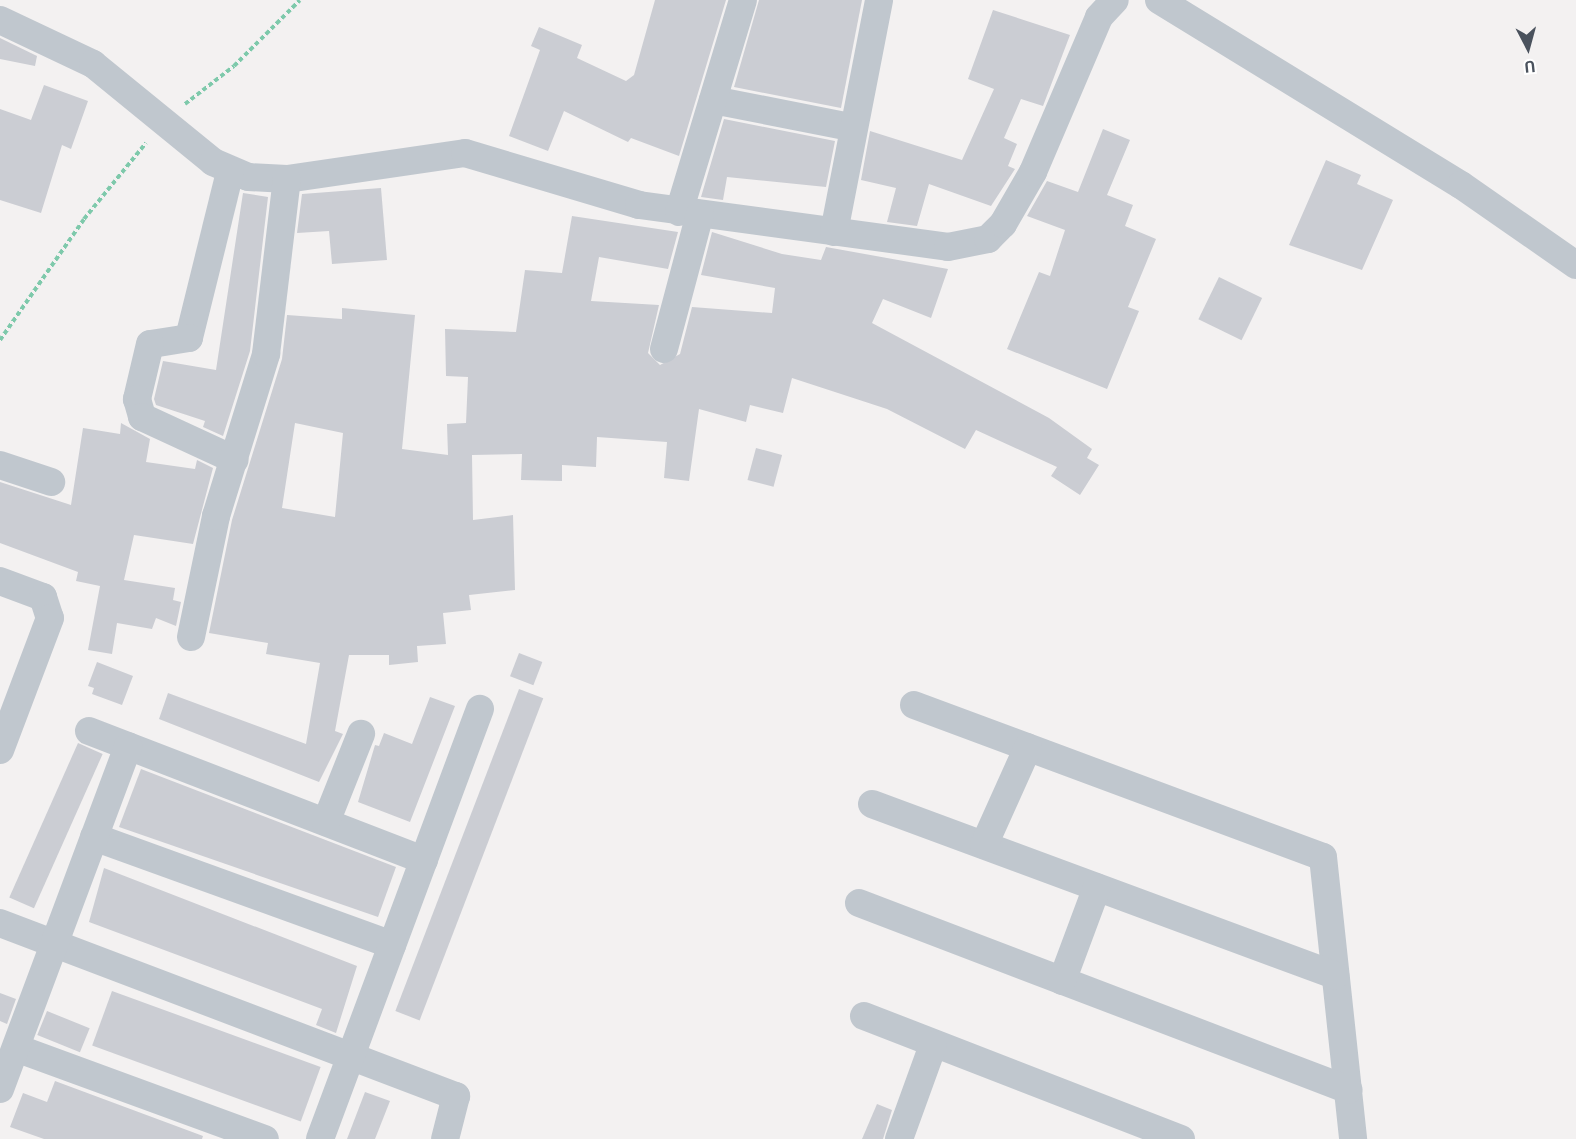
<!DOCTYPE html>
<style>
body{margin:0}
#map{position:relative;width:1576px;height:1139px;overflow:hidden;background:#f3f1f1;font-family:Roboto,sans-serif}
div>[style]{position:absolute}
.building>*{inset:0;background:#cbcdd3;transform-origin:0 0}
.path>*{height:4px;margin-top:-2px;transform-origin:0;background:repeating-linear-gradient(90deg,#7ec9ab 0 4.5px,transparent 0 7.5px)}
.minor>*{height:28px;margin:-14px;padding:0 14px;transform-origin:14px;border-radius:14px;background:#c0c7ce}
span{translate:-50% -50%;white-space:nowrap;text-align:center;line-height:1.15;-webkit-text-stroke:4.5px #fff;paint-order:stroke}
.north{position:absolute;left:1498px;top:18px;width:60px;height:60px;-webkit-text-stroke:4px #fff;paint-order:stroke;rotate:174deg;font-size:16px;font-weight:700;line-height:24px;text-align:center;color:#4a525d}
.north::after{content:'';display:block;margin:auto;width:21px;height:27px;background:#4a525d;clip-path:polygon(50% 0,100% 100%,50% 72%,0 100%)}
</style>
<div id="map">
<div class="building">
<i style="clip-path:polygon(655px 0,726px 0,679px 156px,631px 138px,628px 142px,564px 111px,548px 151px,509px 136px,540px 50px,531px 46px,539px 27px,582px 45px,577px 58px,626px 81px,634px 75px)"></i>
<i style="clip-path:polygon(759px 0,862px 0,841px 108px,734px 87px)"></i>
<i style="clip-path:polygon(993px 10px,1070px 35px,1043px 106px,1021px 99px,1004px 138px,1017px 144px,1008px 166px,1015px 169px,991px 206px,929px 184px,917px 226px,887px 222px,896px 188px,861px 180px,870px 131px,962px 160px,994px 89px,968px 79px)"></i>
<i style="clip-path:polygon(0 38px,37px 56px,35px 66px,0 59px)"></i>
<i style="clip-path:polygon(44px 85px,88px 101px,71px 149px,62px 145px,41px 213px,0 200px,0 109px,31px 120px)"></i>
<i style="clip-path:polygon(724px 119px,835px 141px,826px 187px,727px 177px,723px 200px,701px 197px)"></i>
<i style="clip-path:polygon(1103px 129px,1130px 140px,1107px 195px,1133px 205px,1125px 226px,1156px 239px,1128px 307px,1139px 311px,1107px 389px,1007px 349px,1039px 272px,1050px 276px,1065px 230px,1027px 216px,1047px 181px,1078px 192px)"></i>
<i style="clip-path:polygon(1326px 160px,1361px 175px,1357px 184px,1393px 200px,1362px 270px,1289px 245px)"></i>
<i style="clip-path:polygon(381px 188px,387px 260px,332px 264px,329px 231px,297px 233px,302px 194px)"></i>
<i style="clip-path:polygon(243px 193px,268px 197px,250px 351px,223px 436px,203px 427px,205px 421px,156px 405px,154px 399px,163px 361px,216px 370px)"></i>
<i style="clip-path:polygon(evenodd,572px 216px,678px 232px,668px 269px,599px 257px,591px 301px,659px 305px,648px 353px,660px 365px,680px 354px,692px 307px,772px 313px,775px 288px,701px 275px,712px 232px,782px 254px,821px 260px,826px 247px,948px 269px,931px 318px,883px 299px,872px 323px,1049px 418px,1092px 449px,1087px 458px,1099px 465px,1080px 495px,1051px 476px,1057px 467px,976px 430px,965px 449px,887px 409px,792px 378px,783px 413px,750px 405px,746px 422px,699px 409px,689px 481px,664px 478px,667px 442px,597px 437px,596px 467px,562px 465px,562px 481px,521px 480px,522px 454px,472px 455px,473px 520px,513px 515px,515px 590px,469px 595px,471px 610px,443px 613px,446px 644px,417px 646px,418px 662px,389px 665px,389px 655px,349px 655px,335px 731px,343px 734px,319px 782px,159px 719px,168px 693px,306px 744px,320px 663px,266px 654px,268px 643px,209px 633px,232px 520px,282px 359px,287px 315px,342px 319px,342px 308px,415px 315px,402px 449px,448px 455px,447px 424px,466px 423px,468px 377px,446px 376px,445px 329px,516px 332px,525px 270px,562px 273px,572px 216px,295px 423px,343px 433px,335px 517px,282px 508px,295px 423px)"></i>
<i style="left:1219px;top:277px;width:48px;height:47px;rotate:26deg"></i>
<i style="clip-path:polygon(121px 423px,150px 439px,146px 462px,195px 469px,197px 460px,213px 468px,193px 544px,134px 535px,124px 580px,175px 588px,173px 600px,181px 602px,176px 626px,156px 618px,152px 629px,117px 623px,112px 654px,88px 650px,100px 586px,76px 581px,78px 572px,0 543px,0 482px,71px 505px,83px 428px,120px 434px)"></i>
<i style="left:756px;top:448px;width:27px;height:33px;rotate:15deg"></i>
<i style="left:519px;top:653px;width:25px;height:25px;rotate:21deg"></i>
<i style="clip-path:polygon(97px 662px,133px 676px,122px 705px,92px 694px,94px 688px,88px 686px)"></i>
<i style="left:519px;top:689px;width:26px;height:345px;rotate:21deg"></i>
<i style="clip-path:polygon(430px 697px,455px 706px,410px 822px,358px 802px,375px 745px,379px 746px,384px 733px,412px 744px)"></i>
<i style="left:78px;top:743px;width:27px;height:169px;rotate:24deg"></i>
<i style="clip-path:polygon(141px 769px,396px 867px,378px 917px,119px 827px)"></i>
<i style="clip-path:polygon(104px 868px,357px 966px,336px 1033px,316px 1025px,322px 1009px,89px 922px)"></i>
<i style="left:112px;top:991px;width:222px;height:58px;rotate:20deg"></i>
<i style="clip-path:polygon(0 993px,16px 999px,7px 1024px,0 1021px)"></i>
<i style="left:47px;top:1011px;width:46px;height:26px;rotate:22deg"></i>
<i style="clip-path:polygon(55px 1081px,203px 1136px,202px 1139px,44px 1139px,10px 1127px,23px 1093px,47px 1102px)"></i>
<i style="clip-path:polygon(365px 1092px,390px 1101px,375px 1139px,347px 1139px)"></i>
<i style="clip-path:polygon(877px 1104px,892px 1110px,883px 1139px,862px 1139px)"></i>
</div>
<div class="path">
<i style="left:185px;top:104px;width:62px;rotate:-37.8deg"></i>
<i style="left:234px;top:66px;width:93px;rotate:-45deg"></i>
<i style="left:0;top:340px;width:147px;rotate:-55.2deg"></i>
<i style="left:84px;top:219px;width:98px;rotate:-50.8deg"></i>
</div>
<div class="minor">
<i style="left:1159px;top:0;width:354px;rotate:31.5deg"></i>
<i style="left:1461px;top:185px;width:140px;rotate:34.8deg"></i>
<i style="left:0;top:20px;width:103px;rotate:25.3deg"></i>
<i style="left:93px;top:64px;width:155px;rotate:39.2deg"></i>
<i style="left:213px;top:162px;width:38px;rotate:23deg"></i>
<i style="left:248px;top:177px;width:39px;rotate:3deg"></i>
<i style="left:287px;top:179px;width:180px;rotate:-8.3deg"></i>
<i style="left:465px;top:153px;width:182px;rotate:16.6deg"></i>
<i style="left:639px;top:205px;width:312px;rotate:7.7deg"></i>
<i style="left:948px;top:247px;width:41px;rotate:-11.3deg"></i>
<i style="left:988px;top:239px;width:21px;rotate:-45deg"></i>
<i style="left:1003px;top:224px;width:60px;rotate:-60deg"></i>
<i style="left:1033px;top:172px;width:168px;rotate:-66.9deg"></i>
<i style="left:1099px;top:17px;width:23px;rotate:-47deg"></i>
<i style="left:713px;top:100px;width:141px;rotate:11.1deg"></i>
<i style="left:230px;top:172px;width:171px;rotate:103.9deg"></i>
<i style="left:189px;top:338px;width:39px;rotate:171deg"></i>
<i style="left:150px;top:344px;width:57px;rotate:103.3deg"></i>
<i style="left:137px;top:399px;width:19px;rotate:74deg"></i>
<i style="left:142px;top:417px;width:102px;rotate:24.8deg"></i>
<i style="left:679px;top:212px;width:221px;rotate:-73.2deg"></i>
<i style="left:834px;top:232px;width:236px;rotate:-79deg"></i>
<i style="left:664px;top:349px;width:140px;rotate:-75.1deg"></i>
<i style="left:0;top:465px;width:54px;rotate:18.4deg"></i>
<i style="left:0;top:581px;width:46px;rotate:20.4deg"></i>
<i style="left:43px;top:597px;width:22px;rotate:72deg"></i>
<i style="left:50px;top:618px;width:141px;rotate:110.7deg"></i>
<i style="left:191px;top:637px;width:124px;rotate:-78.3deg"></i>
<i style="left:216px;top:516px;width:170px;rotate:-72.8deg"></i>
<i style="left:266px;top:354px;width:176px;rotate:-83.2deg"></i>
<i style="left:914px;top:705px;width:436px;rotate:20.4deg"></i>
<i style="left:1323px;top:857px;width:284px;rotate:83.9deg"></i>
<i style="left:89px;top:731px;width:359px;rotate:21.1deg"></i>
<i style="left:872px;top:804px;width:494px;rotate:20.3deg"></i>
<i style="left:326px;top:822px;width:95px;rotate:-68.3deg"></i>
<i style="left:94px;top:837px;width:317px;rotate:19.9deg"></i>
<i style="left:984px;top:845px;width:107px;rotate:-65.8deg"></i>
<i style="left:859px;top:903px;width:524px;rotate:20.89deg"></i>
<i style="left:0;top:923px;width:488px;rotate:20.8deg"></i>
<i style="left:456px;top:1096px;width:44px;rotate:104.3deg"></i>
<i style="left:1062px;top:981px;width:100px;rotate:-69.6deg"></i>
<i style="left:864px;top:1016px;width:340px;rotate:21.2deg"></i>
<i style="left:16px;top:1048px;width:265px;rotate:20.1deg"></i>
<i style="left:0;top:1089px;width:366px;rotate:-69.5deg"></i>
<i style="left:320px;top:1139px;width:459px;rotate:-69.6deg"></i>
<i style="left:899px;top:1139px;width:100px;rotate:-70.1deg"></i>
</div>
<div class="north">U</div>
</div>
